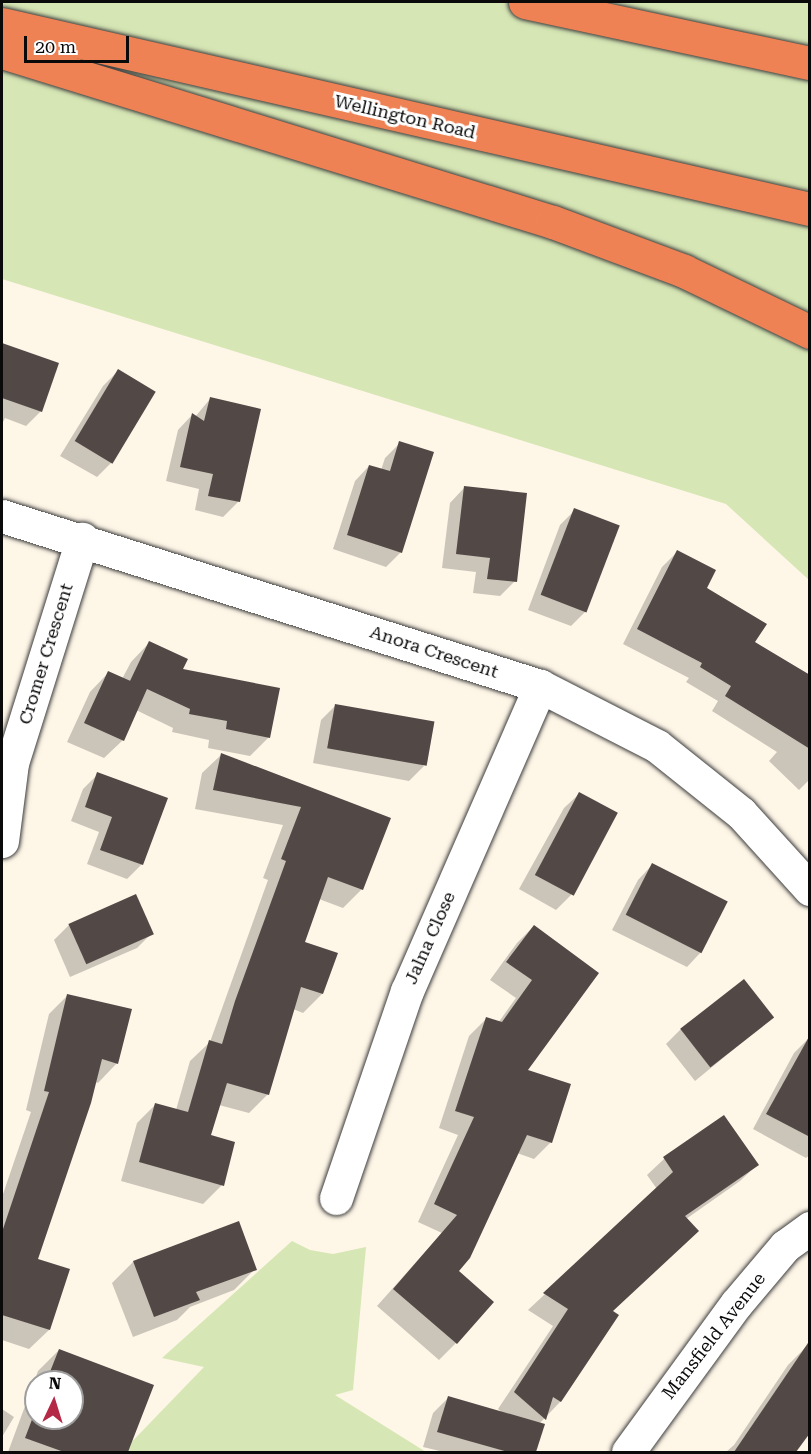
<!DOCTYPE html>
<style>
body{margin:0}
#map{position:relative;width:811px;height:1454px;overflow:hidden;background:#fef6e7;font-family:"Roboto Serif",serif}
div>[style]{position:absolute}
.green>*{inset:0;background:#d6e6b4}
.shadow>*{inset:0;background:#0003}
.building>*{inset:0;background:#524947;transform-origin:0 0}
.roads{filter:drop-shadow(0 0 2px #3d3d3d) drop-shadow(0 0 2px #3d3d3d)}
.minor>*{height:33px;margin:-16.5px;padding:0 16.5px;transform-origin:16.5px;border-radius:16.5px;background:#fff}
.highway>*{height:33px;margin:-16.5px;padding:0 16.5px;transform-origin:16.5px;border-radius:16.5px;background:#ef8255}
span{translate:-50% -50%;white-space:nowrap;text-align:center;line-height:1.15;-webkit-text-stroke:6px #fff;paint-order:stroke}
.street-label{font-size:18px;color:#0a0a0a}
.frame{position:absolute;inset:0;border:3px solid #0a0a0a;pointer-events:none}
.north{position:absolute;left:24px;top:1370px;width:60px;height:60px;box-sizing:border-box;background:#fff;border:2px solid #9d9d9d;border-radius:50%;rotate:4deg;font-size:16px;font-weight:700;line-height:24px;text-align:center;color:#0a0a0a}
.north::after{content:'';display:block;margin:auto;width:21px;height:27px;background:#b32946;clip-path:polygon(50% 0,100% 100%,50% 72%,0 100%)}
.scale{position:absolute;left:24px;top:36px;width:105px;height:27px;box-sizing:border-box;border:3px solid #0a0a0a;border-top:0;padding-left:8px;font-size:18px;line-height:21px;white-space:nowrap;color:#0a0a0a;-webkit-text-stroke:4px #fff;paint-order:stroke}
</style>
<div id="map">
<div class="green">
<i style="clip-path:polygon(2px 2px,809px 2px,809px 580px,726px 504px,2px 279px)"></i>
<i style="clip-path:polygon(292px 1241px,310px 1250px,333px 1254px,366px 1247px,353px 1390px,335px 1395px,426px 1452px,122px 1452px,204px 1367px,162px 1358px)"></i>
</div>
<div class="shadow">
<i style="clip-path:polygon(2px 345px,57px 364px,41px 411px,26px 426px,5px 418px,2px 424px)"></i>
<i style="clip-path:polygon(118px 371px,111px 463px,97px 477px,60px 456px,103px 386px)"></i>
<i style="clip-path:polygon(210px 399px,259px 410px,238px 502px,223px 517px,195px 510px,199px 489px,166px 481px,178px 430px,192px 415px,195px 417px)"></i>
<i style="clip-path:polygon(400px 443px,401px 552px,386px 567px,333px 549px,355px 481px,369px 466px,381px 470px,385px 458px)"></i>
<i style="clip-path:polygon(464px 488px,515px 581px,500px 596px,473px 593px,476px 572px,442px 568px,450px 503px)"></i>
<i style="clip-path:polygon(575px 510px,585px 612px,571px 626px,528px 610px,560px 525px)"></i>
<i style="clip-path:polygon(677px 552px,753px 642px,810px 675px,810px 779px,799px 790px,769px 761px,777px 752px,712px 711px,718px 701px,686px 682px,689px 678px,623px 644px,662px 567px)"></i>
<i style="clip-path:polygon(149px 643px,181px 670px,269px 737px,250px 756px,208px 748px,209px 740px,172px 732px,173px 728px,136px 710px,123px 740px,104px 758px,67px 742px,90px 692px,108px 673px,122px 679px,131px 662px)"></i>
<i style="clip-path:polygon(336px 705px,424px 766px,409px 781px,313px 763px,321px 720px)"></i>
<i style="clip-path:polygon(221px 755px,389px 819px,362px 889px,343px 908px,319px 899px,303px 943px,336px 954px,322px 994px,303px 1013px,293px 1009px,268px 1094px,249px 1113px,219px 1105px,209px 1136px,222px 1185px,203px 1204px,121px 1181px,137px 1123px,156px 1104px,176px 1110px,190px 1061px,210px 1042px,268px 880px,263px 878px,283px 825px,195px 809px,202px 773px)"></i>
<i style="clip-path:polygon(98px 774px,142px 864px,127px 879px,87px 864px,99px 832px,71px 821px,83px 789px)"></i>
<i style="clip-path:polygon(579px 794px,571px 895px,556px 910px,519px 889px,564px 808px)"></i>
<i style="clip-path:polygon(652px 865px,701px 952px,687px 967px,612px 930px,638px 880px)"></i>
<i style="clip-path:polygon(69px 925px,152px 933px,137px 948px,70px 977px,54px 940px)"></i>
<i style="clip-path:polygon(534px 926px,597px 973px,525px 1071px,551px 1142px,534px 1159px,517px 1153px,457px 1272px,456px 1343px,439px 1360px,377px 1306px,442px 1233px,418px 1222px,458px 1135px,439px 1128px,469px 1036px,486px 1019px,498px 1023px,516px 998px,490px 980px,517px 943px)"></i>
<i style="clip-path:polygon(743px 981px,772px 1018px,695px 1081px,666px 1044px,681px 1029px)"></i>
<i style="clip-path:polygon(68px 995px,117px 1063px,98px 1083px,95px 1082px,36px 1260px,49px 1330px,29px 1349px,2px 1340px,2px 1197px,31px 1112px,26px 1110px,49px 1014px)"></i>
<i style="clip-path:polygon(808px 1039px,810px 1155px,806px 1158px,753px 1129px,794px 1053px)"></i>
<i style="clip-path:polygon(723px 1117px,757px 1165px,740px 1181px,686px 1219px,612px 1312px,617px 1315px,560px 1402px,539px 1424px,543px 1425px,535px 1452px,444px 1452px,423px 1447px,433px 1413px,448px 1398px,504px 1414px,498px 1409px,553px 1326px,528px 1310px,657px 1189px,647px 1175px,664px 1159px)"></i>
<i style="clip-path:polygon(238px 1223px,255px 1269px,234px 1290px,190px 1307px,177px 1320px,133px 1337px,112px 1283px,133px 1262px)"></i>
<i style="clip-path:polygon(807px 1346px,810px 1430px,794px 1452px,726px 1452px,734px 1445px,788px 1365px)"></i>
<i style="clip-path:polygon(evenodd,59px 1350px,152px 1385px,126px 1452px,8px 1452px,38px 1371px,59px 1350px,36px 1382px,72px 1382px,72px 1418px,36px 1418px,36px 1382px)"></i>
<i style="clip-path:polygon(2px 1409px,14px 1417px,2px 1437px)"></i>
</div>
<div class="building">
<i style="clip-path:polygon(2px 343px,59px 363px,42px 412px,2px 398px)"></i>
<i style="left:118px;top:369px;width:44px;height:84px;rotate:31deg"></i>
<i style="clip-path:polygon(210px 397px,261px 409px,240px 502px,208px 496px,213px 474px,180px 467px,192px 413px,204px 421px)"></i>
<i style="clip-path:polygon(399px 441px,434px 452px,402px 553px,347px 535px,369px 465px,390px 471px)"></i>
<i style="clip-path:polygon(464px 486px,527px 493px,517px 582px,487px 579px,490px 558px,456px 554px)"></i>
<i style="left:574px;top:508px;width:49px;height:93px;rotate:21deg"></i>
<i style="clip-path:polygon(677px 550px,716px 570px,707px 588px,767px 624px,755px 642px,810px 675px,810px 749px,725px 696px,731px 686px,700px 667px,702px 663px,637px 629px)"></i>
<i style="clip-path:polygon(149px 641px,188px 659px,183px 669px,280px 688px,270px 738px,226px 729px,227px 721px,189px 714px,190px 709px,147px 689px,124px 741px,84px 723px,108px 671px,144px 687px,130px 681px)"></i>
<i style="left:335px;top:704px;width:101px;height:45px;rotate:10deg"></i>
<i style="clip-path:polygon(221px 753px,391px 818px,363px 890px,328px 877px,305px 942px,338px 953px,323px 994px,301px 987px,269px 1095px,227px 1083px,211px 1135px,235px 1142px,224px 1186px,139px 1162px,155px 1103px,188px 1112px,209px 1040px,222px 1044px,235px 1001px,286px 861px,281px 859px,301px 807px,213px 790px)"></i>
<i style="clip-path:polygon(97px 772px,168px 798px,143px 865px,100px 850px,112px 817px,85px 807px)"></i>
<i style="left:579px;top:792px;width:44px;height:94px;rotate:28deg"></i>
<i style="left:652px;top:863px;width:85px;height:58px;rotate:27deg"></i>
<i style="left:136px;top:894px;width:44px;height:74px;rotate:66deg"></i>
<i style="clip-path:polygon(534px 925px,599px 973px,528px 1070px,571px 1084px,552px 1143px,527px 1135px,470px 1258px,459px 1271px,494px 1302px,457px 1344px,393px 1289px,457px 1215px,434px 1204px,474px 1117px,455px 1111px,486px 1017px,502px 1022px,532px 980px,506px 962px)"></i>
<i style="left:744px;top:979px;width:49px;height:81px;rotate:52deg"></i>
<i style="clip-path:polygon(67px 994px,132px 1009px,118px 1064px,102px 1059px,91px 1103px,38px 1259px,70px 1269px,50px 1330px,2px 1315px,2px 1232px,49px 1092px,44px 1091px)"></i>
<i style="clip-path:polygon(810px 1035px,810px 1137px,766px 1114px)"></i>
<i style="clip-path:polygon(724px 1115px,759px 1165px,685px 1216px,699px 1231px,613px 1311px,619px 1315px,561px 1402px,553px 1397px,546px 1420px,514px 1392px,568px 1309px,543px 1293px,673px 1172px,663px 1157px)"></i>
<i style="clip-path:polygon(239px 1221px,257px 1270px,196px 1292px,200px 1300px,154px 1317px,133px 1261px)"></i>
<i style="clip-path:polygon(810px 1340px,810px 1433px,796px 1452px,734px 1452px)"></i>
<i style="clip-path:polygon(59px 1349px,154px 1385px,128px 1452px,64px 1452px,25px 1438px,36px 1409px,36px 1418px,72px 1418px,72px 1382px,46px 1382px)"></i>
<i style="clip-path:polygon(448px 1396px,545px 1424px,536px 1452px,508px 1452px,437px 1432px)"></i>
</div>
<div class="roads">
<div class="minor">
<i style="left:2px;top:516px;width:564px;rotate:17.54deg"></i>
<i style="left:540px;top:686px;width:131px;rotate:27.1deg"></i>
<i style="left:657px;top:746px;width:107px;rotate:38.6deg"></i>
<i style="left:741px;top:813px;width:103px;rotate:47.8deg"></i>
<i style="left:2px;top:841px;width:79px;rotate:-82.7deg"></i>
<i style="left:12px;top:763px;width:235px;rotate:-72.6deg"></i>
<i style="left:336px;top:1198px;width:219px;rotate:-71.1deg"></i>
<i style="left:407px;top:991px;width:333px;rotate:-66.4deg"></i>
<i style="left:628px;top:1452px;width:183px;rotate:-53.9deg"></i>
<i style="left:736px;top:1304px;width:76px;rotate:-49.8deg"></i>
<i style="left:785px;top:1246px;width:31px;rotate:-36deg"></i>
</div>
<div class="highway">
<i style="left:525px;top:2px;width:291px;rotate:12.1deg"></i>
<i style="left:2px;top:24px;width:829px;rotate:12.9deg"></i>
<i style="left:2px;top:52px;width:577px;rotate:17.15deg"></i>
<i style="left:553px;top:222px;width:140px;rotate:20.5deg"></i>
<i style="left:684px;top:271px;width:140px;rotate:25.8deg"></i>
</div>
</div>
<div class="street-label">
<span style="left:405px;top:117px;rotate:13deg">Wellington Road</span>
<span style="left:434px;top:652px;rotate:18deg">Anora Crescent</span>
<span style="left:46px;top:654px;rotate:-73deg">Cromer Crescent</span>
<span style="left:430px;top:938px;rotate:-66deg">Jalna Close</span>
<span style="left:714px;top:1336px;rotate:-52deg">Mansfield Avenue</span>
</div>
<div class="frame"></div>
<div class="north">N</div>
<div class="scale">20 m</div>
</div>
